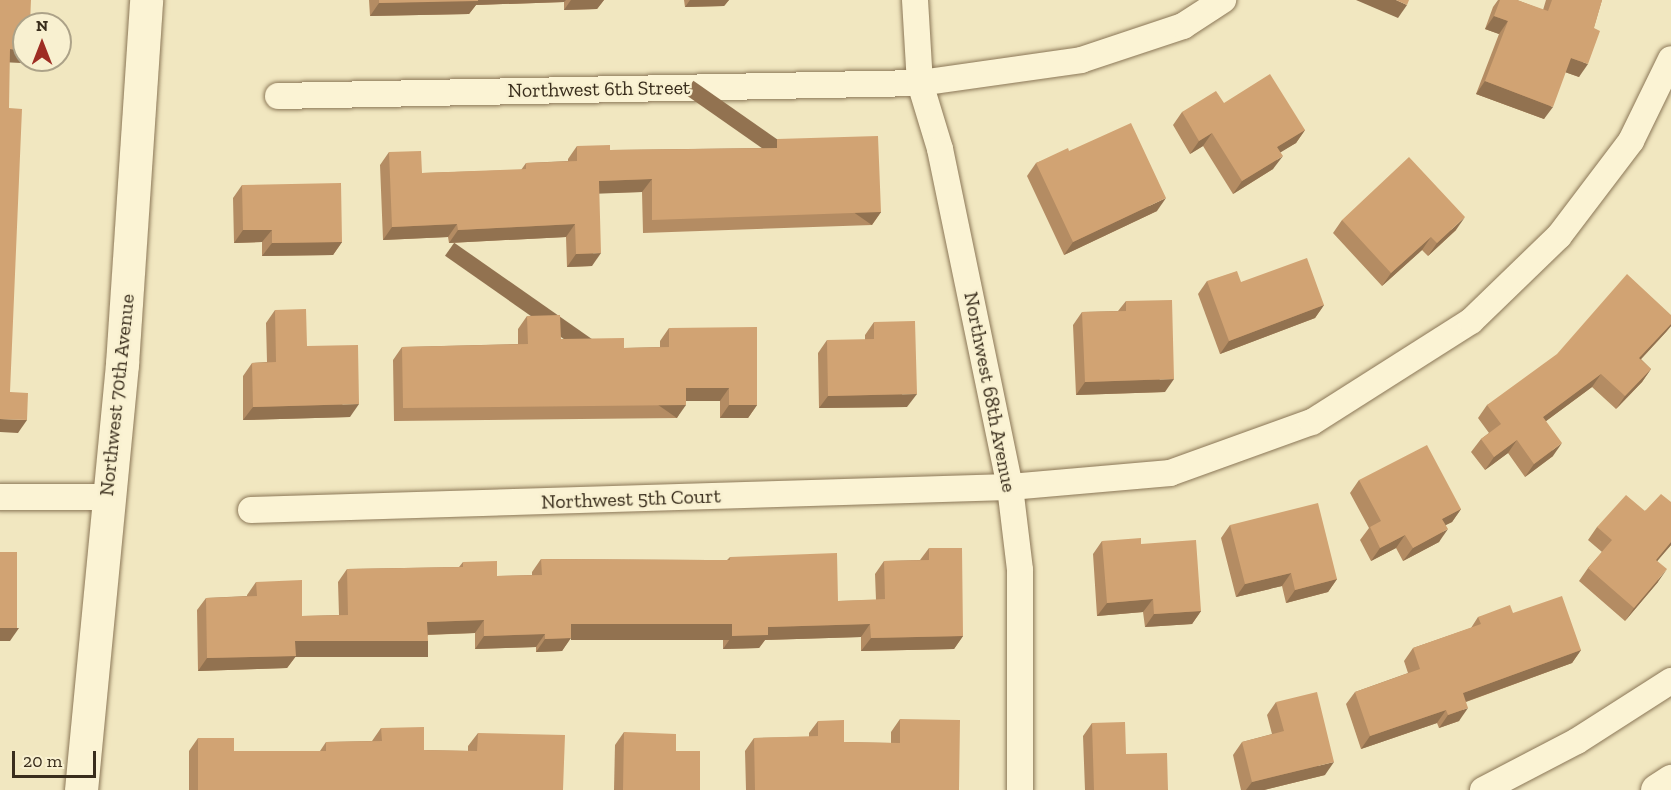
<!DOCTYPE html>
<style>
body{margin:0}
#map{position:relative;width:1671px;height:790px;overflow:hidden;background:#f1e7c0;font-family:"Zilla Slab",serif}
div>[style]{position:absolute}
.roads{filter:drop-shadow(0 0 2px #8b7757) drop-shadow(0 0 2px #8b7757)}
.street>*{height:26px;margin:-13px;padding:0 13px;transform-origin:13px;border-radius:13px;background:#fbf3d4}
.secondary>*{height:33px;margin:-16.5px;padding:0 16.5px;transform-origin:16.5px;border-radius:16.5px;background:#fbf3d4}
.wall>*{inset:0;background:#b48c63}
.shaded-wall>*{inset:0;background:#927250;transform-origin:0 0}
.building>*{inset:0;background:#d1a373;transform-origin:0 0}
span{translate:-50% -50%;white-space:nowrap;text-align:center;line-height:1.15;-webkit-text-stroke:4.5px #f8f0d0;paint-order:stroke}
.street-label{font-size:20px;color:#392d1c}
.north{position:absolute;left:12px;top:12px;width:60px;height:60px;box-sizing:border-box;background:#f8f0d0;border:2px solid #aca288;border-radius:50%;rotate:0deg;font-size:16px;font-weight:700;line-height:24px;text-align:center;color:#392d1c}
.north::after{content:'';display:block;margin:auto;width:21px;height:27px;background:#9e2d23;clip-path:polygon(50% 0,100% 100%,50% 72%,0 100%)}
.scale{position:absolute;left:12px;top:751px;width:84px;height:27px;box-sizing:border-box;border:3px solid #392d1c;border-top:0;padding-left:8px;font-size:18px;line-height:21px;white-space:nowrap;color:#392d1c;-webkit-text-stroke:4px #f8f0d0;paint-order:stroke}
</style>
<div id="map">
<div class="roads">
<div class="street">
<i style="left:915px;top:0;width:83px;rotate:86.6deg"></i>
<i style="left:920px;top:83px;width:69px;rotate:73.1deg"></i>
<i style="left:940px;top:149px;width:345px;rotate:78.3deg"></i>
<i style="left:1010px;top:487px;width:84px;rotate:83.1deg"></i>
<i style="left:1020px;top:570px;width:220px;rotate:90deg"></i>
<i style="left:278px;top:96px;width:642px;rotate:-1.16deg"></i>
<i style="left:920px;top:83px;width:163px;rotate:-8.1deg"></i>
<i style="left:1081px;top:60px;width:108px;rotate:-18.4deg"></i>
<i style="left:1183px;top:26px;width:48px;rotate:-33deg"></i>
<i style="left:0;top:497px;width:107px"></i>
<i style="left:251px;top:510px;width:759px;rotate:-1.74deg"></i>
<i style="left:1010px;top:487px;width:161px;rotate:-5deg"></i>
<i style="left:1170px;top:473px;width:151px;rotate:-19.8deg"></i>
<i style="left:1312px;top:422px;width:188px;rotate:-32.4deg"></i>
<i style="left:1471px;top:321px;width:122px;rotate:-44deg"></i>
<i style="left:1559px;top:236px;width:119px;rotate:-52.8deg"></i>
<i style="left:1631px;top:141px;width:91px;rotate:-64deg"></i>
<i style="left:1483px;top:790px;width:106px;rotate:-27.5deg"></i>
<i style="left:1577px;top:741px;width:112px;rotate:-32.6deg"></i>
</div>
<div class="secondary">
<i style="left:81px;top:790px;width:428px;rotate:-84.5deg"></i>
<i style="left:122px;top:364px;width:365px;rotate:-86.2deg"></i>
<i style="left:1657px;top:790px;width:17px;rotate:-33deg"></i>
</div>
</div>
<div class="wall">
<i style="clip-path:polygon(369px 0,604px 0,597px 9px,564px 10px,564px 2px,476px 5px,469px 14px,370px 16px)"></i>
<i style="clip-path:polygon(684px 0,729px 0,724px 6px,685px 7px)"></i>
<i style="clip-path:polygon(1498px 0,1517px 0,1543px 10px,1546px 0,1602px 0,1579px 77px,1565px 72px,1544px 119px,1476px 94px,1499px 34px,1485px 29px,1493px 7px)"></i>
<i style="clip-path:polygon(1224px 103px,1305px 130px,1296px 143px,1280px 152px,1273px 169px,1233px 194px,1203px 146px,1190px 154px,1173px 125px,1182px 112px)"></i>
<i style="clip-path:polygon(777px 139px,881px 212px,872px 225px,643px 233px,642px 192px,599px 193px,592px 266px,567px 267px,566px 237px,449px 243px,448px 237px,383px 240px,380px 165px,389px 152px,422px 173px,521px 170px,526px 163px,568px 161px,568px 159px,577px 146px,610px 150px,771px 148px)"></i>
<i style="clip-path:polygon(1069px 151px,1157px 211px,1064px 255px,1027px 176px,1036px 163px)"></i>
<i style="clip-path:polygon(242px 185px,342px 242px,333px 255px,262px 256px,262px 242px,234px 243px,233px 198px)"></i>
<i style="clip-path:polygon(1342px 220px,1456px 230px,1428px 256px,1422px 250px,1382px 286px,1333px 233px)"></i>
<i style="clip-path:polygon(1207px 281px,1241px 282px,1324px 305px,1315px 318px,1220px 354px,1198px 294px)"></i>
<i style="clip-path:polygon(1126px 301px,1165px 392px,1076px 395px,1073px 325px,1082px 312px,1118px 311px)"></i>
<i style="clip-path:polygon(275px 310px,307px 346px,350px 417px,243px 420px,243px 376px,252px 363px,267px 362px,266px 323px)"></i>
<i style="clip-path:polygon(1671px 315px,1671px 326px,1666px 332px,1641px 359px,1651px 369px,1642px 382px,1616px 409px,1592px 387px,1546px 421px,1553px 456px,1525px 477px,1508px 453px,1485px 470px,1471px 452px,1481px 439px,1489px 433px,1478px 418px,1487px 405px)"></i>
<i style="clip-path:polygon(527px 316px,561px 339px,624px 348px,660px 347px,660px 341px,669px 328px,757px 405px,748px 418px,720px 418px,720px 401px,686px 401px,677px 418px,394px 421px,393px 360px,402px 347px,518px 344px,518px 329px)"></i>
<i style="clip-path:polygon(874px 322px,907px 407px,819px 408px,818px 353px,827px 340px,865px 340px,865px 335px)"></i>
<i style="clip-path:polygon(1359px 480px,1461px 509px,1452px 522px,1446px 525px,1439px 542px,1403px 561px,1396px 548px,1371px 561px,1360px 540px,1369px 528px,1350px 493px)"></i>
<i style="clip-path:polygon(1671px 502px,1671px 545px,1657px 561px,1658px 582px,1625px 621px,1579px 581px,1588px 568px,1602px 552px,1588px 540px,1597px 527px)"></i>
<i style="clip-path:polygon(1230px 525px,1337px 579px,1328px 592px,1286px 603px,1282px 586px,1236px 597px,1221px 538px)"></i>
<i style="clip-path:polygon(1102px 541px,1201px 611px,1192px 624px,1145px 627px,1143px 612px,1097px 616px,1093px 554px)"></i>
<i style="clip-path:polygon(929px 548px,963px 636px,954px 649px,861px 651px,861px 637px,765px 640px,759px 648px,723px 649px,723px 637px,571px 637px,562px 651px,536px 652px,536px 647px,475px 649px,475px 633px,428px 635px,419px 654px,296px 654px,296px 656px,287px 668px,198px 671px,197px 610px,206px 598px,247px 596px,247px 595px,256px 582px,302px 616px,339px 615px,338px 582px,347px 569px,459px 567px,463px 562px,497px 576px,532px 575px,532px 572px,541px 559px,727px 560px,730px 557px,838px 601px,876px 600px,875px 574px,884px 561px,920px 560px)"></i>
<i style="clip-path:polygon(1513px 613px,1581px 650px,1572px 663px,1466px 702px,1459px 721px,1439px 728px,1437px 723px,1361px 749px,1346px 704px,1355px 692px,1408px 673px,1404px 661px,1413px 648px,1471px 628px,1478px 617px)"></i>
<i style="clip-path:polygon(1276px 702px,1325px 775px,1264px 790px,1241px 790px,1233px 755px,1242px 742px,1272px 734px,1267px 715px)"></i>
<i style="clip-path:polygon(900px 719px,959px 790px,746px 790px,745px 751px,754px 738px,809px 737px,809px 733px,818px 721px,844px 742px,891px 743px,891px 732px)"></i>
<i style="clip-path:polygon(1092px 723px,1126px 754px,1168px 790px,1085px 790px,1083px 736px)"></i>
<i style="clip-path:polygon(381px 728px,424px 750px,468px 751px,468px 746px,478px 733px,563px 790px,189px 790px,189px 751px,198px 738px,234px 751px,320px 751px,326px 742px,372px 741px)"></i>
<i style="clip-path:polygon(624px 732px,676px 751px,700px 790px,614px 790px,615px 745px)"></i>
</div>
<div class="shaded-wall">
<i style="clip-path:polygon(473px 0,566px 0,564px 2px,476px 5px,469px 14px,370px 16px,379px 3px)"></i>
<i style="clip-path:polygon(571px 0,604px 0,597px 9px,564px 10px)"></i>
<i style="clip-path:polygon(690px 0,729px 0,724px 6px,685px 7px)"></i>
<i style="clip-path:polygon(1356px 0,1396px 0,1407px 5px,1398px 18px)"></i>
<i style="clip-path:polygon(1494px 16px,1508px 21px,1499px 34px,1485px 29px)"></i>
<i style="clip-path:polygon(10px 49px,24px 50px,24px 58px,21px 63px,1px 62px)"></i>
<i style="clip-path:polygon(1571px 58px,1588px 64px,1579px 77px,1562px 71px)"></i>
<i style="clip-path:polygon(1485px 81px,1553px 107px,1544px 119px,1476px 94px)"></i>
<i style="clip-path:polygon(1305px 130px,1296px 143px,1268px 160px,1277px 147px)"></i>
<i style="clip-path:polygon(1212px 133px,1203px 146px,1190px 154px,1199px 141px)"></i>
<i style="clip-path:polygon(1283px 156px,1273px 169px,1233px 194px,1242px 181px)"></i>
<i style="clip-path:polygon(652px 179px,642px 192px,590px 194px,599px 181px)"></i>
<i style="clip-path:polygon(1166px 198px,1157px 211px,1064px 255px,1073px 242px)"></i>
<i style="left:881px;top:212px;width:16px;height:229px;rotate:125deg"></i>
<i style="clip-path:polygon(1465px 217px,1456px 230px,1428px 256px,1437px 243px)"></i>
<i style="clip-path:polygon(457px 224px,448px 237px,383px 240px,392px 227px)"></i>
<i style="clip-path:polygon(575px 224px,566px 237px,449px 243px,458px 230px)"></i>
<i style="clip-path:polygon(243px 230px,272px 230px,262px 242px,234px 243px)"></i>
<i style="clip-path:polygon(1431px 237px,1422px 250px,1382px 286px,1391px 273px)"></i>
<i style="clip-path:polygon(342px 242px,333px 255px,262px 256px,272px 243px)"></i>
<i style="clip-path:polygon(601px 253px,592px 266px,567px 267px,576px 254px)"></i>
<i style="clip-path:polygon(1324px 305px,1315px 318px,1220px 354px,1229px 341px)"></i>
<i style="clip-path:polygon(1671px 324px,1671px 326px,1666px 332px,1630px 371px,1639px 358px)"></i>
<i style="clip-path:polygon(1651px 369px,1642px 382px,1616px 409px,1625px 396px)"></i>
<i style="clip-path:polygon(1601px 374px,1592px 387px,1534px 430px,1543px 417px)"></i>
<i style="clip-path:polygon(1174px 379px,1165px 392px,1076px 395px,1085px 382px)"></i>
<i style="clip-path:polygon(686px 388px,729px 388px,720px 401px,677px 401px)"></i>
<i style="clip-path:polygon(917px 394px,907px 407px,819px 408px,828px 396px)"></i>
<i style="clip-path:polygon(359px 404px,350px 417px,243px 420px,253px 407px)"></i>
<i style="left:686px;top:405px;width:16px;height:283px;rotate:125deg"></i>
<i style="clip-path:polygon(729px 405px,757px 405px,748px 418px,720px 418px)"></i>
<i style="clip-path:polygon(0 419px,27px 420px,18px 433px,0 432px)"></i>
<i style="clip-path:polygon(1517px 440px,1508px 453px,1485px 470px,1494px 457px)"></i>
<i style="clip-path:polygon(1562px 443px,1553px 456px,1525px 477px,1534px 464px)"></i>
<i style="clip-path:polygon(1461px 509px,1452px 522px,1433px 531px,1442px 519px)"></i>
<i style="clip-path:polygon(1448px 529px,1439px 542px,1403px 561px,1413px 548px)"></i>
<i style="clip-path:polygon(1405px 535px,1396px 548px,1371px 561px,1380px 548px)"></i>
<i style="clip-path:polygon(1671px 542px,1671px 545px,1647px 573px,1656px 560px)"></i>
<i style="clip-path:polygon(1667px 569px,1658px 582px,1625px 621px,1634px 608px)"></i>
<i style="clip-path:polygon(1291px 573px,1282px 586px,1236px 597px,1245px 584px)"></i>
<i style="clip-path:polygon(1337px 579px,1328px 592px,1286px 603px,1295px 590px)"></i>
<i style="clip-path:polygon(1153px 599px,1143px 612px,1097px 616px,1107px 603px)"></i>
<i style="clip-path:polygon(1201px 611px,1192px 624px,1145px 627px,1154px 614px)"></i>
<i style="clip-path:polygon(484px 620px,475px 633px,418px 635px,427px 622px)"></i>
<i style="left:571px;top:624px;width:161px;height:16px"></i>
<i style="clip-path:polygon(870px 624px,861px 637px,765px 640px,759px 648px,723px 649px,732px 636px,768px 627px)"></i>
<i style="clip-path:polygon(0 628px,19px 628px,10px 641px,0 641px)"></i>
<i style="clip-path:polygon(545px 634px,536px 647px,475px 649px,484px 636px)"></i>
<i style="clip-path:polygon(963px 636px,954px 649px,861px 651px,871px 638px)"></i>
<i style="clip-path:polygon(571px 638px,562px 651px,536px 652px,545px 639px)"></i>
<i style="left:295px;top:641px;width:133px;height:16px"></i>
<i style="clip-path:polygon(1581px 650px,1572px 663px,1454px 706px,1463px 693px)"></i>
<i style="clip-path:polygon(296px 656px,287px 668px,198px 671px,207px 658px)"></i>
<i style="clip-path:polygon(1468px 708px,1459px 721px,1439px 728px,1448px 715px)"></i>
<i style="clip-path:polygon(1446px 710px,1437px 723px,1361px 749px,1370px 736px)"></i>
<i style="clip-path:polygon(1334px 762px,1325px 775px,1264px 790px,1246px 790px,1252px 782px)"></i>
</div>
<div class="building">
<i style="clip-path:polygon(0 0,31px 0,30px 24px,24px 24px,24px 50px,10px 49px,9px 108px,22px 109px,10px 392px,28px 393px,27px 420px,0 419px)"></i>
<i style="clip-path:polygon(379px 0,478px 0,478px 1px,379px 3px)"></i>
<i style="clip-path:polygon(1396px 0,1409px 0,1407px 5px)"></i>
<i style="clip-path:polygon(1500px 0,1517px 0,1548px 11px,1552px 0,1602px 0,1594px 28px,1600px 31px,1588px 64px,1571px 58px,1553px 107px,1485px 81px,1508px 21px,1494px 16px)"></i>
<i style="clip-path:polygon(1270px 74px,1305px 130px,1277px 147px,1283px 156px,1242px 181px,1212px 133px,1199px 141px,1182px 112px,1216px 91px,1224px 103px)"></i>
<i style="clip-path:polygon(1131px 123px,1166px 198px,1073px 242px,1036px 163px,1068px 148px,1069px 151px)"></i>
<i style="clip-path:polygon(878px 136px,881px 212px,652px 220px,652px 179px,599px 181px,601px 253px,576px 254px,575px 224px,458px 230px,457px 224px,392px 227px,389px 152px,421px 151px,422px 173px,526px 169px,526px 163px,577px 161px,577px 146px,610px 145px,610px 150px,777px 148px,777px 139px)"></i>
<i style="clip-path:polygon(1409px 157px,1465px 217px,1437px 243px,1431px 237px,1391px 273px,1342px 220px)"></i>
<i style="clip-path:polygon(341px 183px,342px 242px,272px 243px,272px 230px,243px 230px,242px 185px)"></i>
<i style="clip-path:polygon(1307px 258px,1324px 305px,1229px 341px,1207px 281px,1237px 271px,1241px 282px)"></i>
<i style="clip-path:polygon(1627px 274px,1671px 315px,1671px 324px,1639px 358px,1651px 369px,1625px 396px,1601px 374px,1543px 417px,1562px 443px,1534px 464px,1517px 440px,1494px 457px,1481px 439px,1501px 424px,1487px 405px,1557px 354px)"></i>
<i style="clip-path:polygon(1172px 300px,1174px 379px,1085px 382px,1082px 312px,1126px 311px,1126px 301px)"></i>
<i style="clip-path:polygon(306px 309px,307px 346px,358px 345px,359px 404px,253px 407px,252px 363px,276px 362px,275px 310px)"></i>
<i style="clip-path:polygon(560px 315px,561px 339px,624px 338px,624px 348px,669px 347px,669px 328px,757px 327px,757px 405px,729px 405px,729px 388px,686px 388px,686px 405px,403px 408px,402px 347px,528px 344px,527px 316px)"></i>
<i style="clip-path:polygon(915px 321px,917px 394px,828px 396px,827px 340px,874px 339px,874px 322px)"></i>
<i style="clip-path:polygon(1427px 445px,1461px 509px,1442px 519px,1448px 529px,1413px 548px,1405px 535px,1380px 548px,1370px 527px,1381px 521px,1359px 480px)"></i>
<i style="clip-path:polygon(1661px 494px,1671px 502px,1671px 542px,1656px 560px,1667px 569px,1634px 608px,1588px 568px,1612px 540px,1597px 527px,1626px 495px,1645px 511px)"></i>
<i style="clip-path:polygon(1318px 503px,1337px 579px,1295px 590px,1291px 573px,1245px 584px,1230px 525px)"></i>
<i style="clip-path:polygon(1141px 538px,1141px 544px,1196px 540px,1201px 611px,1154px 614px,1153px 599px,1107px 603px,1102px 541px)"></i>
<i style="clip-path:polygon(929px 548px,962px 548px,963px 636px,871px 638px,870px 624px,768px 627px,768px 635px,732px 636px,732px 624px,571px 624px,571px 638px,545px 639px,545px 634px,484px 636px,484px 620px,427px 622px,428px 641px,295px 641px,296px 656px,207px 658px,206px 598px,257px 596px,256px 582px,302px 580px,302px 616px,348px 615px,347px 569px,463px 567px,463px 562px,497px 561px,497px 576px,542px 575px,541px 559px,730px 560px,730px 557px,837px 553px,838px 601px,885px 599px,884px 561px,929px 560px)"></i>
<i style="left:0;top:552px;width:17px;height:76px"></i>
<i style="clip-path:polygon(1562px 596px,1581px 650px,1463px 693px,1468px 708px,1448px 715px,1446px 710px,1370px 736px,1355px 692px,1420px 669px,1413px 648px,1481px 624px,1478px 617px,1510px 605px,1513px 613px)"></i>
<i style="clip-path:polygon(1317px 692px,1334px 762px,1252px 782px,1242px 742px,1284px 731px,1276px 702px)"></i>
<i style="clip-path:polygon(900px 719px,960px 720px,959px 790px,755px 790px,754px 738px,818px 736px,818px 721px,844px 720px,844px 742px,900px 743px)"></i>
<i style="clip-path:polygon(1125px 722px,1126px 754px,1167px 753px,1168px 790px,1094px 790px,1092px 723px)"></i>
<i style="clip-path:polygon(424px 727px,424px 750px,477px 751px,478px 733px,565px 735px,563px 790px,198px 790px,198px 738px,234px 738px,234px 751px,326px 751px,326px 742px,382px 741px,381px 728px)"></i>
<i style="clip-path:polygon(624px 732px,676px 734px,676px 751px,700px 751px,700px 790px,623px 790px)"></i>
</div>
<div class="street-label">
<span style="left:599px;top:89px;rotate:-1deg">Northwest 6th Street</span>
<span style="left:990px;top:392px;rotate:79deg">Northwest 68th Avenue</span>
<span style="left:117px;top:395px;rotate:-84deg">Northwest 70th Avenue</span>
<span style="left:631px;top:499px;rotate:-2deg">Northwest 5th Court</span>
</div>
<div class="north">N</div>
<div class="scale">20 m</div>
</div>
